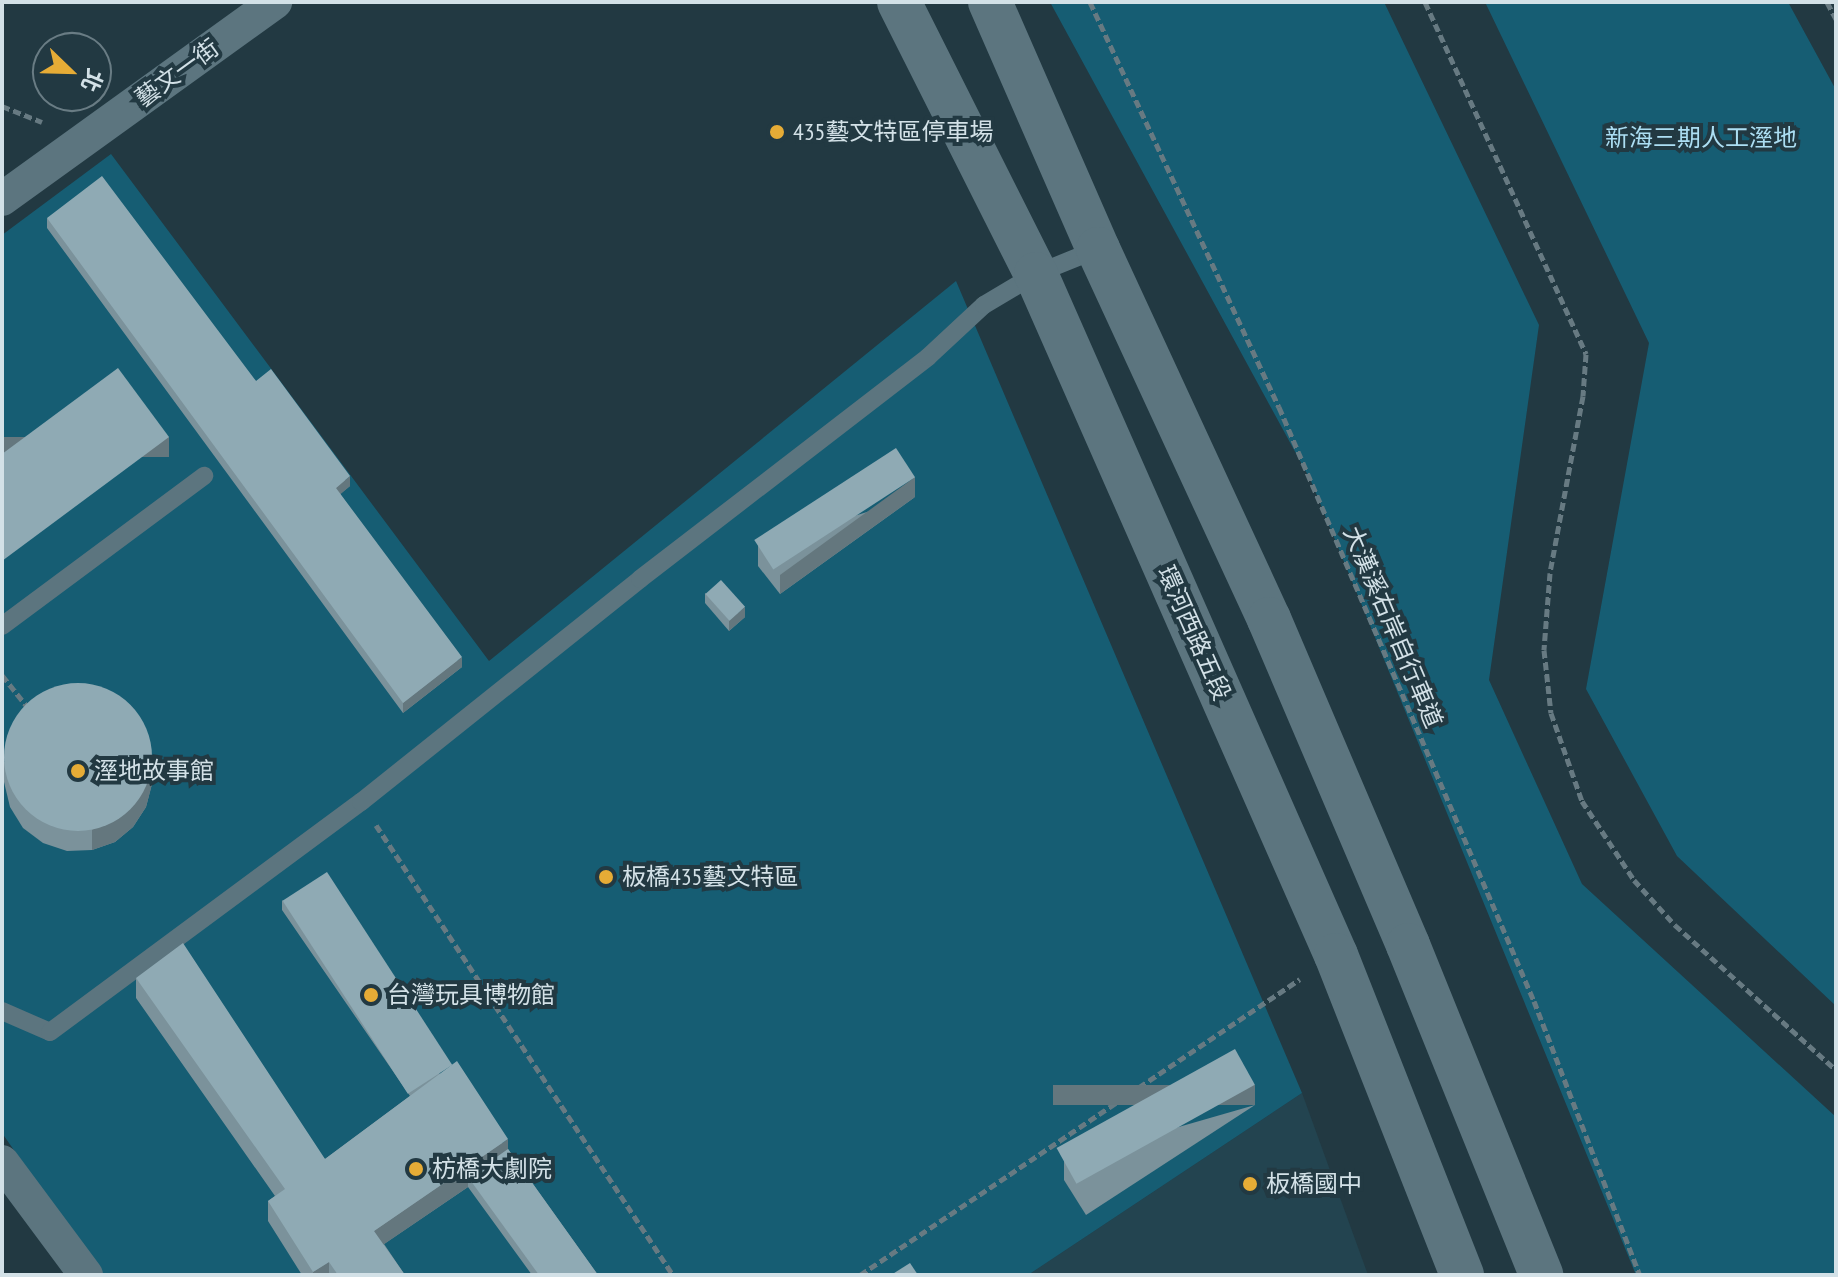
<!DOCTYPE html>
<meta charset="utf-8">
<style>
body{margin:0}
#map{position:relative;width:1838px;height:1277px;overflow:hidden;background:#223942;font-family:"PT Sans Narrow","Noto Sans TC",sans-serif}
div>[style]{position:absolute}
.built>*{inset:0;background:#234450}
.green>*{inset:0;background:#165d73}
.path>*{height:5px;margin-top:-2.5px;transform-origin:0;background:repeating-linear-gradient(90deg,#677a82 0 8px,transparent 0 12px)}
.lane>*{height:18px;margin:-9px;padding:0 9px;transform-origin:9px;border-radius:9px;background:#5c757f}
.street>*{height:34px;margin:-17px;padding:0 17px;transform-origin:17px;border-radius:17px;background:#5c757f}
.secondary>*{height:44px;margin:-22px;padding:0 22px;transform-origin:22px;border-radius:22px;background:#5c757f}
.wall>*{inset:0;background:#7b929b}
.shaded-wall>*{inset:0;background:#64777e;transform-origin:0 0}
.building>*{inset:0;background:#8faab4;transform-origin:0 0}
.round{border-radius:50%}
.dots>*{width:22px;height:22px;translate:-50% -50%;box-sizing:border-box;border:4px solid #223942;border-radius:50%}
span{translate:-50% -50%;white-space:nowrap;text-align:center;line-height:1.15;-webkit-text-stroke:8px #223942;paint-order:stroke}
.street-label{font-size:24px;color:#d3e1e7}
.poi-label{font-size:24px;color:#d3e1e7}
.left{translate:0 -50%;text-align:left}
.park-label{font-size:24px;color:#acdef3}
.frame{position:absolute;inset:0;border:4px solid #d3e1e7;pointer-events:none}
.north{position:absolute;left:32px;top:32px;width:80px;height:80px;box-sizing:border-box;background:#223942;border:2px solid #697c84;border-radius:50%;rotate:113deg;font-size:22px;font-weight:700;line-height:32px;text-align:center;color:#d3e1e7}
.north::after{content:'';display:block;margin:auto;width:28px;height:36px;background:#e6ac36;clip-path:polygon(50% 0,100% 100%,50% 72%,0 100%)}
</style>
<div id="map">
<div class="built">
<i style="clip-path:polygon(1302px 1093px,1368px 1275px,1028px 1275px)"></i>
</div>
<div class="green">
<i style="clip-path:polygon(1050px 2px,1384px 2px,1539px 325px,1489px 680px,1582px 884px,1836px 1117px,1836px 1275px,1636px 1275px,1311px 481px)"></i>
<i style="clip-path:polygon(1485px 2px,1788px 2px,1836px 90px,1836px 1006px,1677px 856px,1586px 689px,1649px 343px)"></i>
<i style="clip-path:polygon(111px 154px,489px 661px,956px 281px,1302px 1093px,1028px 1275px,101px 1275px,2px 1133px,2px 235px)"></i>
</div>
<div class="path">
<i style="left:1090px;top:2px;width:447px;rotate:65deg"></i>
<i style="left:1279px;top:407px;width:646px;rotate:66.77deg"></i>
<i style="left:1534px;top:1001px;width:294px;rotate:68.9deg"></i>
<i style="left:1425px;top:2px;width:387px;rotate:65.4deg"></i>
<i style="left:1586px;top:354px;width:42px;rotate:94.1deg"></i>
<i style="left:1583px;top:396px;width:180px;rotate:100.6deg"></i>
<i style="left:1550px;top:573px;width:77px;rotate:94.5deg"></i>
<i style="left:1544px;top:650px;width:63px;rotate:83.7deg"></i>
<i style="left:1551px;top:713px;width:93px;rotate:70.6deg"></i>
<i style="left:1582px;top:801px;width:95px;rotate:56.6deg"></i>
<i style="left:1634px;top:880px;width:61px;rotate:47.7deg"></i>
<i style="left:1675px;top:925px;width:217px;rotate:42deg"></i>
<i style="left:1827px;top:2px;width:19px;rotate:62deg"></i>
<i style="left:2px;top:106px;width:43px;rotate:21.8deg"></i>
<i style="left:2px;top:675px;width:43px;rotate:51.5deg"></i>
<i style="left:376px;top:825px;width:539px;rotate:56.58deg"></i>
<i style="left:860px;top:1275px;width:530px;rotate:-33.93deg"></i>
</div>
<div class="lane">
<i style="left:2px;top:626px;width:252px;rotate:-36.6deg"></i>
<i style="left:2px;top:1011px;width:52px;rotate:23.6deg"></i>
<i style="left:50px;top:1032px;width:387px;rotate:-36.5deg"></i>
<i style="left:361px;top:802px;width:357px;rotate:-38.6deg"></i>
<i style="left:640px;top:579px;width:364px;rotate:-37.6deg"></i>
<i style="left:928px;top:357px;width:76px;rotate:-42.9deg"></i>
<i style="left:984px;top:305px;width:61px;rotate:-30.8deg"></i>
<i style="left:1036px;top:274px;width:67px;rotate:-22deg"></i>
</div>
<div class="street">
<i style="left:2px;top:199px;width:337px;rotate:-35.8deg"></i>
<i style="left:2px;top:1162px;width:141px;rotate:53.4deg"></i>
</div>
<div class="secondary">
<i style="left:899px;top:2px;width:305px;rotate:63.3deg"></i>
<i style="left:1036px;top:274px;width:744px;rotate:66.23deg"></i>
<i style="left:1336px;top:955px;width:344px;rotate:68.5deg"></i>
<i style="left:990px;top:2px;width:270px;rotate:66.4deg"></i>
<i style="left:1098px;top:249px;width:408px;rotate:65.2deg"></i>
<i style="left:1269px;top:619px;width:354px;rotate:66.9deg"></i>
<i style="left:1408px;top:945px;width:356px;rotate:68deg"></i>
</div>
<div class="wall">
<i style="clip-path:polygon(47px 218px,256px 381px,350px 486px,340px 494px,462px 667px,403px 713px,47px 228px)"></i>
<i style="clip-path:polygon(915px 497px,780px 594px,758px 566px,758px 546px)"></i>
<i style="clip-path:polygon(705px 593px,745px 617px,729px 631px,705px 603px)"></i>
<i style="clip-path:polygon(4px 762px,152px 784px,146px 807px,133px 827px,115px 842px,92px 850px,67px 851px,43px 843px,23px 828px,10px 807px,4px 782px)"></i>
<i style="clip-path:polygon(282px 900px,508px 1149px,598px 1275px,532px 1275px,468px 1187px,384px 1244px,405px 1275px,302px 1275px,268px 1221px,268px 1201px,275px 1196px,136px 998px,136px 978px,325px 1159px,410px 1096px,282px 910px)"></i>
<i style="clip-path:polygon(1255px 1105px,1086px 1215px,1064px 1180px,1064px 1160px)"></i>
</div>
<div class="shaded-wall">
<i style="left:169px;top:437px;width:20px;height:208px;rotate:90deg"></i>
<i style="clip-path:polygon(350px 476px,350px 486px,336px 498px,336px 488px)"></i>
<i style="clip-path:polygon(915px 477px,915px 497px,780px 594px,780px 575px)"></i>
<i style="clip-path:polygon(745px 607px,745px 617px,729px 631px,729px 620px)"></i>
<i style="clip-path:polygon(462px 657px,462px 667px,403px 713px,403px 703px)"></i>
<i style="clip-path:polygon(152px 764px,152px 784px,146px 807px,133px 827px,115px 842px,92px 850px,92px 830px)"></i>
<i style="left:1255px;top:1085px;width:20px;height:202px;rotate:90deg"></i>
<i style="clip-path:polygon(508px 1139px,508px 1159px,468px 1177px,468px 1187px,374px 1251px,374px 1231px)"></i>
<i style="clip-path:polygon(329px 1262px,329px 1275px,313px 1275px,313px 1272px)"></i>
</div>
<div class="building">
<i style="clip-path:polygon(102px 176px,256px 381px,271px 369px,350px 476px,336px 488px,462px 657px,403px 703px,47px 218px)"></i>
<i style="clip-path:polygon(118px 368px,169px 437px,2px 561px,2px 454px)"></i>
<i style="left:896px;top:448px;width:35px;height:169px;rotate:57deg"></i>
<i style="left:721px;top:580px;width:36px;height:21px;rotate:48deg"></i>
<i class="round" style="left:4px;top:683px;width:148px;height:148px"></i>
<i style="left:327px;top:872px;width:230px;height:53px;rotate:57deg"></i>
<i style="clip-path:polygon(183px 943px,325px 1159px,457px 1061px,508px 1139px,374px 1231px,405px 1275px,338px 1275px,329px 1262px,313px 1272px,268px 1201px,285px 1189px,136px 978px)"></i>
<i style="left:1235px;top:1049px;width:41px;height:204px;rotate:61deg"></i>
<i style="clip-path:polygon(508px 1149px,598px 1275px,539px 1275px,468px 1177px)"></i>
<i style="clip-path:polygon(910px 1263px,918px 1275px,891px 1275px)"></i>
</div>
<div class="dots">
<i style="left:777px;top:132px;background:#e6ac36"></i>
<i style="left:78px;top:771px;background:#e6ac36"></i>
<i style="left:606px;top:877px;background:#e6ac36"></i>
<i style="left:371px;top:995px;background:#e6ac36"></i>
<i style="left:416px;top:1169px;background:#e6ac36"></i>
<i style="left:1250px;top:1184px;background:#e6ac36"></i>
</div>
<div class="street-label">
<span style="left:177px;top:73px;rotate:-36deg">藝文一街</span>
<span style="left:1393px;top:627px;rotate:67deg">大漢溪右岸自行車道</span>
<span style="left:1194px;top:633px;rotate:66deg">環河西路五段</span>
</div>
<div class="poi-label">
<span class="left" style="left:793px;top:132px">435藝文特區停車場</span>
<span class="left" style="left:94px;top:771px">溼地故事館</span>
<span class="left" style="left:622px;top:877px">板橋435藝文特區</span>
<span class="left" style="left:387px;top:995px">台灣玩具博物館</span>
<span class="left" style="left:432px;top:1169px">枋橋大劇院</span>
<span class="left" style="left:1266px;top:1184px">板橋國中</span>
</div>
<div class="park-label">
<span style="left:1701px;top:138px">新海三期人工溼地</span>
</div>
<div class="frame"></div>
<div class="north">北</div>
</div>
